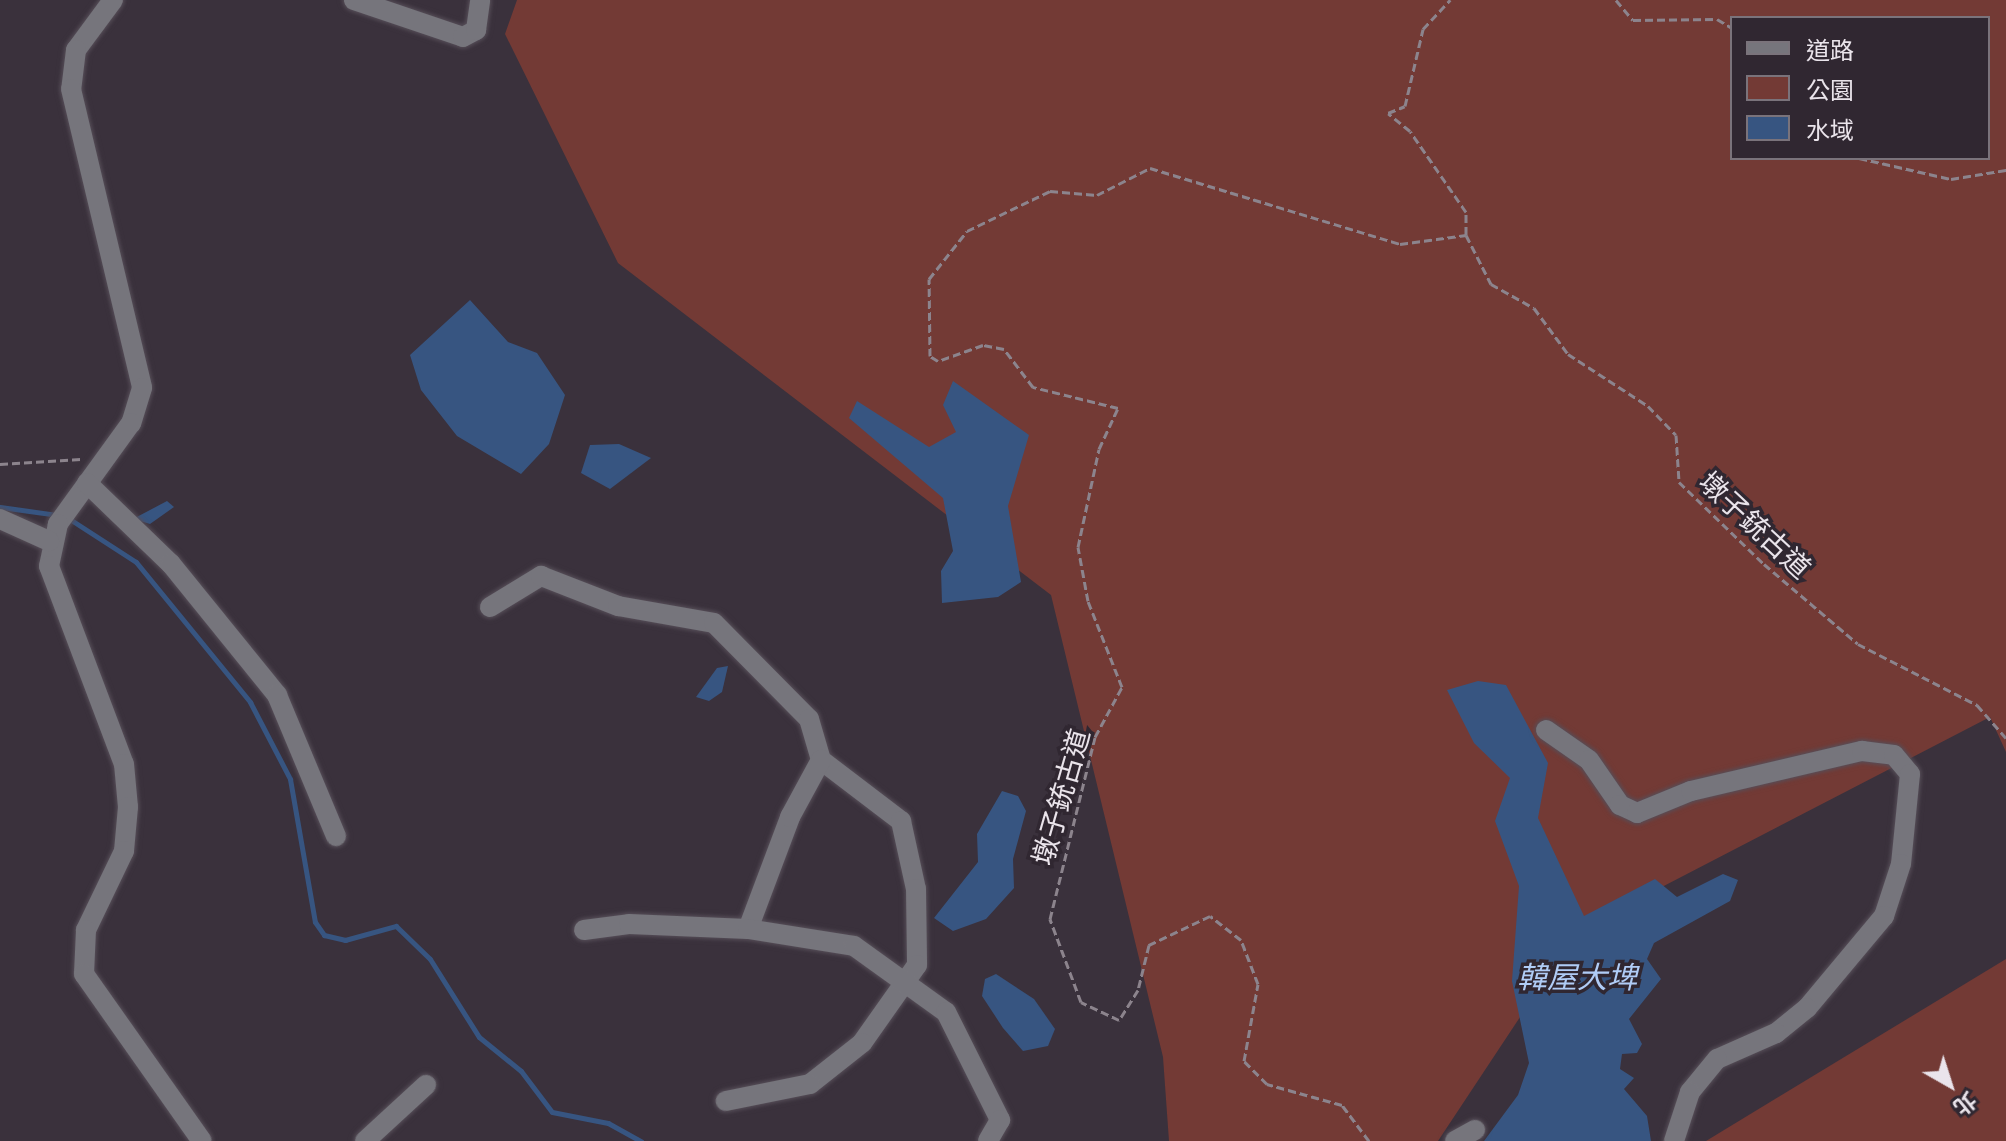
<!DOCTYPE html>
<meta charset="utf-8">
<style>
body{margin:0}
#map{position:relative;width:2006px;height:1141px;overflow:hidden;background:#3a313c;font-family:"Space Grotesk","Noto Sans TC",sans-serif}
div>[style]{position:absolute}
.green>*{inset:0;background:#733a35}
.water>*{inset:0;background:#375581}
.stream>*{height:5px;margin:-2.5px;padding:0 2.5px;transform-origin:2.5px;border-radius:2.5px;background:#375581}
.path>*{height:3px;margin-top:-1.5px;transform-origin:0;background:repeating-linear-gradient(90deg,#8c848d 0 8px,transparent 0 12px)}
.roads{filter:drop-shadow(0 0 2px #564e58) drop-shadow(0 0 2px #564e58)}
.minor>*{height:20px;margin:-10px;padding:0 10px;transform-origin:10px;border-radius:10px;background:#76757c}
span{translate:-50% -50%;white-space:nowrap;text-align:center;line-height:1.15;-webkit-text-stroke:7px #302731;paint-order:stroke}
.street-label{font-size:28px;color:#eae4eb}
.water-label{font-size:30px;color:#b0ccf6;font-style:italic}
.legend{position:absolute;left:1730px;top:16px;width:260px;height:144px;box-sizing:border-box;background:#302731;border:2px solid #7a737b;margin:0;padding:10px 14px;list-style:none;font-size:24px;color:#eae4eb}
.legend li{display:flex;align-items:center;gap:16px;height:40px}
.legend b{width:40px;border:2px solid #7a737b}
.north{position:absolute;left:1910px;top:1045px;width:80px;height:80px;-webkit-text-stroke:6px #302731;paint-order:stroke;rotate:141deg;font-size:22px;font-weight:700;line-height:32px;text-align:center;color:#eae4eb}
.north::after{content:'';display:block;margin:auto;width:28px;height:36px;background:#eae4eb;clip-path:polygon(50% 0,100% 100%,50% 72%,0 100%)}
</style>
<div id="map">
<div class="green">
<i style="clip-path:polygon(evenodd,517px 0,2006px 0,2006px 752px,1990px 717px,1577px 931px,1438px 1141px,1169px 1141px,1163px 1057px,1051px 595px,618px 263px,505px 34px,517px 0,1732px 18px,1988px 18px,1988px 158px,1732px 158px,1732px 18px)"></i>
<i style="clip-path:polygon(2006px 959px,2006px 1141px,1706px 1141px)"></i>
</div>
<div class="water">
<i style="clip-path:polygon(470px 300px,508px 342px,537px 353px,565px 395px,549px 444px,521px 474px,457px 436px,421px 390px,410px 355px)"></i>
<i style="clip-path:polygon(953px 381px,1029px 435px,1008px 506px,1021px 582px,998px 597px,942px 603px,941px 571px,953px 551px,943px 498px,849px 418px,857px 401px,929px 447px,956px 432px,943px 405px)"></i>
<i style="clip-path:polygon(619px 444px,651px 458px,610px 489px,581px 473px,590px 445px)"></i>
<i style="clip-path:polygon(167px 501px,174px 507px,150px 524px,133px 519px)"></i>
<i style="clip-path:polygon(728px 666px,722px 692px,709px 701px,696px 697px,717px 668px)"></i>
<i style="clip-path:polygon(1478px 681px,1506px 685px,1548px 763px,1538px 818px,1584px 916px,1655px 879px,1677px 897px,1723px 874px,1738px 880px,1730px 901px,1654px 943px,1647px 959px,1661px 979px,1629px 1019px,1642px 1044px,1637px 1053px,1622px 1054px,1620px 1069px,1634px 1078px,1624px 1089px,1647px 1116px,1651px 1141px,1484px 1141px,1518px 1095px,1529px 1063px,1512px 981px,1519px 886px,1495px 821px,1510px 778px,1474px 743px,1447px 690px)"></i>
<i style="clip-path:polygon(1002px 791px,1018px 796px,1026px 811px,1013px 859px,1014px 888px,986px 919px,953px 931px,934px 918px,978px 862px,977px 834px)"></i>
<i style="clip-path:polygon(996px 974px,1034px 999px,1055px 1029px,1048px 1046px,1023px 1051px,1003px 1028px,982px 996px,985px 979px)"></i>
</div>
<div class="stream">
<i style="left:0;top:507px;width:59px;rotate:7.9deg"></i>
<i style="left:68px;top:518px;width:81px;rotate:32.9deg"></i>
<i style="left:136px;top:562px;width:181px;rotate:50.8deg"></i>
<i style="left:250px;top:702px;width:87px;rotate:62.5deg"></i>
<i style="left:290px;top:779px;width:145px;rotate:80.1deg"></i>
<i style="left:315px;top:922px;width:16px;rotate:55deg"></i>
<i style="left:324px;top:935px;width:22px;rotate:13deg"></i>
<i style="left:345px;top:940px;width:53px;rotate:-15.4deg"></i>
<i style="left:396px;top:926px;width:47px;rotate:44.1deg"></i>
<i style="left:430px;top:959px;width:92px;rotate:57.9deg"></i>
<i style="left:479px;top:1037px;width:54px;rotate:39deg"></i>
<i style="left:521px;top:1071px;width:51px;rotate:52.9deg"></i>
<i style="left:552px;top:1112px;width:57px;rotate:11.1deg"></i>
<i style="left:608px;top:1123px;width:38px;rotate:29deg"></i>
</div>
<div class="path">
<i style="left:1616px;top:0;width:26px;rotate:50deg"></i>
<i style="left:1633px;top:20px;width:84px;rotate:-0.7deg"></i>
<i style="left:1717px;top:19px;width:17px;rotate:31deg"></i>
<i style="left:1859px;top:158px;width:94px;rotate:12.9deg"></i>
<i style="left:1951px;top:179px;width:56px;rotate:-9.3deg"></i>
<i style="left:1466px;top:235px;width:55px;rotate:63deg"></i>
<i style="left:1491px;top:284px;width:49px;rotate:29.2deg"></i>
<i style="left:1534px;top:308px;width:57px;rotate:53.5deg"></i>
<i style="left:1568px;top:354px;width:95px;rotate:33deg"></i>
<i style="left:1648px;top:406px;width:40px;rotate:46deg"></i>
<i style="left:1676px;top:435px;width:47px;rotate:86.3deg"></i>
<i style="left:1679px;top:482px;width:118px;rotate:44deg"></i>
<i style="left:1764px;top:564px;width:123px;rotate:40.4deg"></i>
<i style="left:1858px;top:644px;width:134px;rotate:27.1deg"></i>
<i style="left:1977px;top:705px;width:44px;rotate:48.7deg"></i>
<i style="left:0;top:464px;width:81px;rotate:-3.5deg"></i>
<i style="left:1369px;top:1141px;width:45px;rotate:-126.9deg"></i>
<i style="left:1342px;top:1105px;width:78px;rotate:-164.4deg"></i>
<i style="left:1267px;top:1084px;width:33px;rotate:-135deg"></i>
<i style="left:1244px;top:1061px;width:78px;rotate:-79.7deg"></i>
<i style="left:1258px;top:984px;width:47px;rotate:-111.1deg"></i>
<i style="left:1241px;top:940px;width:39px;rotate:-142deg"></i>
<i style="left:1210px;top:916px;width:68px;rotate:154.6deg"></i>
<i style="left:1149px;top:945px;width:46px;rotate:103.7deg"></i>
<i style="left:1138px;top:990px;width:36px;rotate:122deg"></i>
<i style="left:1119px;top:1020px;width:42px;rotate:-154.7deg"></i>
<i style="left:1081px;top:1002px;width:89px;rotate:-110.5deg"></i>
<i style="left:1050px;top:919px;width:187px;rotate:-76.1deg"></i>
<i style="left:1095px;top:737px;width:57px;rotate:-61.6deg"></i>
<i style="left:1122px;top:687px;width:92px;rotate:-111.6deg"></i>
<i style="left:1088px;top:601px;width:55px;rotate:-100.5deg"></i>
<i style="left:1078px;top:547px;width:100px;rotate:-77.9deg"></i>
<i style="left:1099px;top:449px;width:45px;rotate:-65.1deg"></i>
<i style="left:1118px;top:408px;width:88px;rotate:-166.1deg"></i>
<i style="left:1033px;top:387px;width:48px;rotate:-127.3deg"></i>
<i style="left:1004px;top:349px;width:21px;rotate:-169deg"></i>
<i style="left:983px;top:345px;width:48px;rotate:160.4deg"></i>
<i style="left:938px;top:361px;width:9px;rotate:-148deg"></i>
<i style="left:930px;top:356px;width:77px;rotate:-90.7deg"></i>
<i style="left:929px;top:279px;width:61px;rotate:-51.6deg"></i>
<i style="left:967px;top:231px;width:92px;rotate:-25.7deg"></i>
<i style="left:1050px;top:191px;width:47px;rotate:4.9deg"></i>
<i style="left:1097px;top:195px;width:59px;rotate:-27deg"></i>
<i style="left:1150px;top:168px;width:261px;rotate:16.9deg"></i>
<i style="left:1400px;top:244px;width:67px;rotate:-7.8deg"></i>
<i style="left:1466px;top:235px;width:23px;rotate:-90deg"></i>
<i style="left:1466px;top:212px;width:98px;rotate:-124.7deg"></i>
<i style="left:1410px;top:131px;width:28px;rotate:-141deg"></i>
<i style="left:1388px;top:113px;width:18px;rotate:-22deg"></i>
<i style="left:1405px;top:106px;width:79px;rotate:-76.8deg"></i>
<i style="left:1423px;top:29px;width:40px;rotate:-47deg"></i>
</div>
<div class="roads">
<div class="minor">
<i style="left:113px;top:0;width:62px;rotate:126.5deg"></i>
<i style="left:76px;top:50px;width:39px;rotate:97deg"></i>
<i style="left:71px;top:89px;width:307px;rotate:76.6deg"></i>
<i style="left:142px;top:388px;width:37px;rotate:107deg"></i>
<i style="left:131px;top:423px;width:125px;rotate:125.9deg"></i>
<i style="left:58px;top:524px;width:43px;rotate:102.1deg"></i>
<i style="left:49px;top:566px;width:212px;rotate:69.3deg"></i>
<i style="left:124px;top:764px;width:43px;rotate:84.7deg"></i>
<i style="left:128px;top:807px;width:44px;rotate:95.2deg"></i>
<i style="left:124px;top:851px;width:88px;rotate:115.7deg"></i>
<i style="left:86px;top:930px;width:44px;rotate:92.6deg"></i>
<i style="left:84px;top:974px;width:204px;rotate:54.8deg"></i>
<i style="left:354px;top:0;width:115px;rotate:18.7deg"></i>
<i style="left:463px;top:37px;width:15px;rotate:-28deg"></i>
<i style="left:476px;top:30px;width:30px;rotate:-82deg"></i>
<i style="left:87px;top:483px;width:117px;rotate:44deg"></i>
<i style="left:171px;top:564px;width:169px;rotate:51deg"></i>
<i style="left:277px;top:695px;width:153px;rotate:67.3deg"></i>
<i style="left:0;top:519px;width:54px;rotate:24.2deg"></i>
<i style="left:490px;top:607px;width:60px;rotate:-31.3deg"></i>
<i style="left:541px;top:576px;width:83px;rotate:21.3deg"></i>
<i style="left:618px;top:606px;width:97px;rotate:10deg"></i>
<i style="left:714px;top:623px;width:135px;rotate:45.3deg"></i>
<i style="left:809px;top:719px;width:43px;rotate:73.7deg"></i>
<i style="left:821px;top:760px;width:101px;rotate:37.3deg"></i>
<i style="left:901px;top:821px;width:70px;rotate:77.6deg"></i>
<i style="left:916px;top:889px;width:76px;rotate:89.2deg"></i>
<i style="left:917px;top:965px;width:95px;rotate:125.2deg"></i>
<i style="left:862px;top:1043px;width:66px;rotate:141.7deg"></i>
<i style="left:810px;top:1084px;width:86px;rotate:168.6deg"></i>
<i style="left:1546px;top:730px;width:52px;rotate:34.9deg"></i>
<i style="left:1589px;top:760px;width:55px;rotate:55.4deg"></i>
<i style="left:1620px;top:805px;width:19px;rotate:25deg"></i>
<i style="left:1637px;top:813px;width:58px;rotate:-22.2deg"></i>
<i style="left:1691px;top:791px;width:176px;rotate:-13.2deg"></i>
<i style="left:1862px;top:751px;width:32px;rotate:7deg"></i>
<i style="left:1894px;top:755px;width:25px;rotate:50deg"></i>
<i style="left:1910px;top:774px;width:90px;rotate:95.7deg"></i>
<i style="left:1901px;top:864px;width:55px;rotate:108.1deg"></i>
<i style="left:1884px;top:916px;width:120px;rotate:129.9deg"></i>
<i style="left:1807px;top:1008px;width:40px;rotate:141deg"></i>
<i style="left:1776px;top:1033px;width:64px;rotate:156.2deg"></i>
<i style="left:1717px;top:1059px;width:43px;rotate:129.3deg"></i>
<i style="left:1690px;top:1092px;width:52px;rotate:108.1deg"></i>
<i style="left:748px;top:929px;width:120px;rotate:-69.4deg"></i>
<i style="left:790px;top:817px;width:65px;rotate:-61.5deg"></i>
<i style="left:584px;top:930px;width:45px;rotate:-7.6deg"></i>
<i style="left:629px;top:924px;width:119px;rotate:2.4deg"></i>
<i style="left:748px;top:929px;width:107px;rotate:9.1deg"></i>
<i style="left:854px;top:946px;width:113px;rotate:35.7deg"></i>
<i style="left:946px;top:1012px;width:121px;rotate:63.4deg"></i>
<i style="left:1000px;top:1120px;width:24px;rotate:120deg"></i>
<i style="left:365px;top:1141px;width:83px;rotate:-42.6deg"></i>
<i style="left:1455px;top:1141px;width:23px;rotate:-29deg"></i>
</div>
</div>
<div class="street-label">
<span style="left:1755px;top:525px;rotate:43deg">墩子銃古道</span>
<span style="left:1061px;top:797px;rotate:-74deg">墩子銃古道</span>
</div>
<div class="water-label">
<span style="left:1577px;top:978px">韓屋大埤</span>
</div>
<ul class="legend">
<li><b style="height:10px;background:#76757c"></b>道路</li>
<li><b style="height:22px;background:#733a35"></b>公園</li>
<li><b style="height:22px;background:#375581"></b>水域</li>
</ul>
<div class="north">北</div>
</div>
